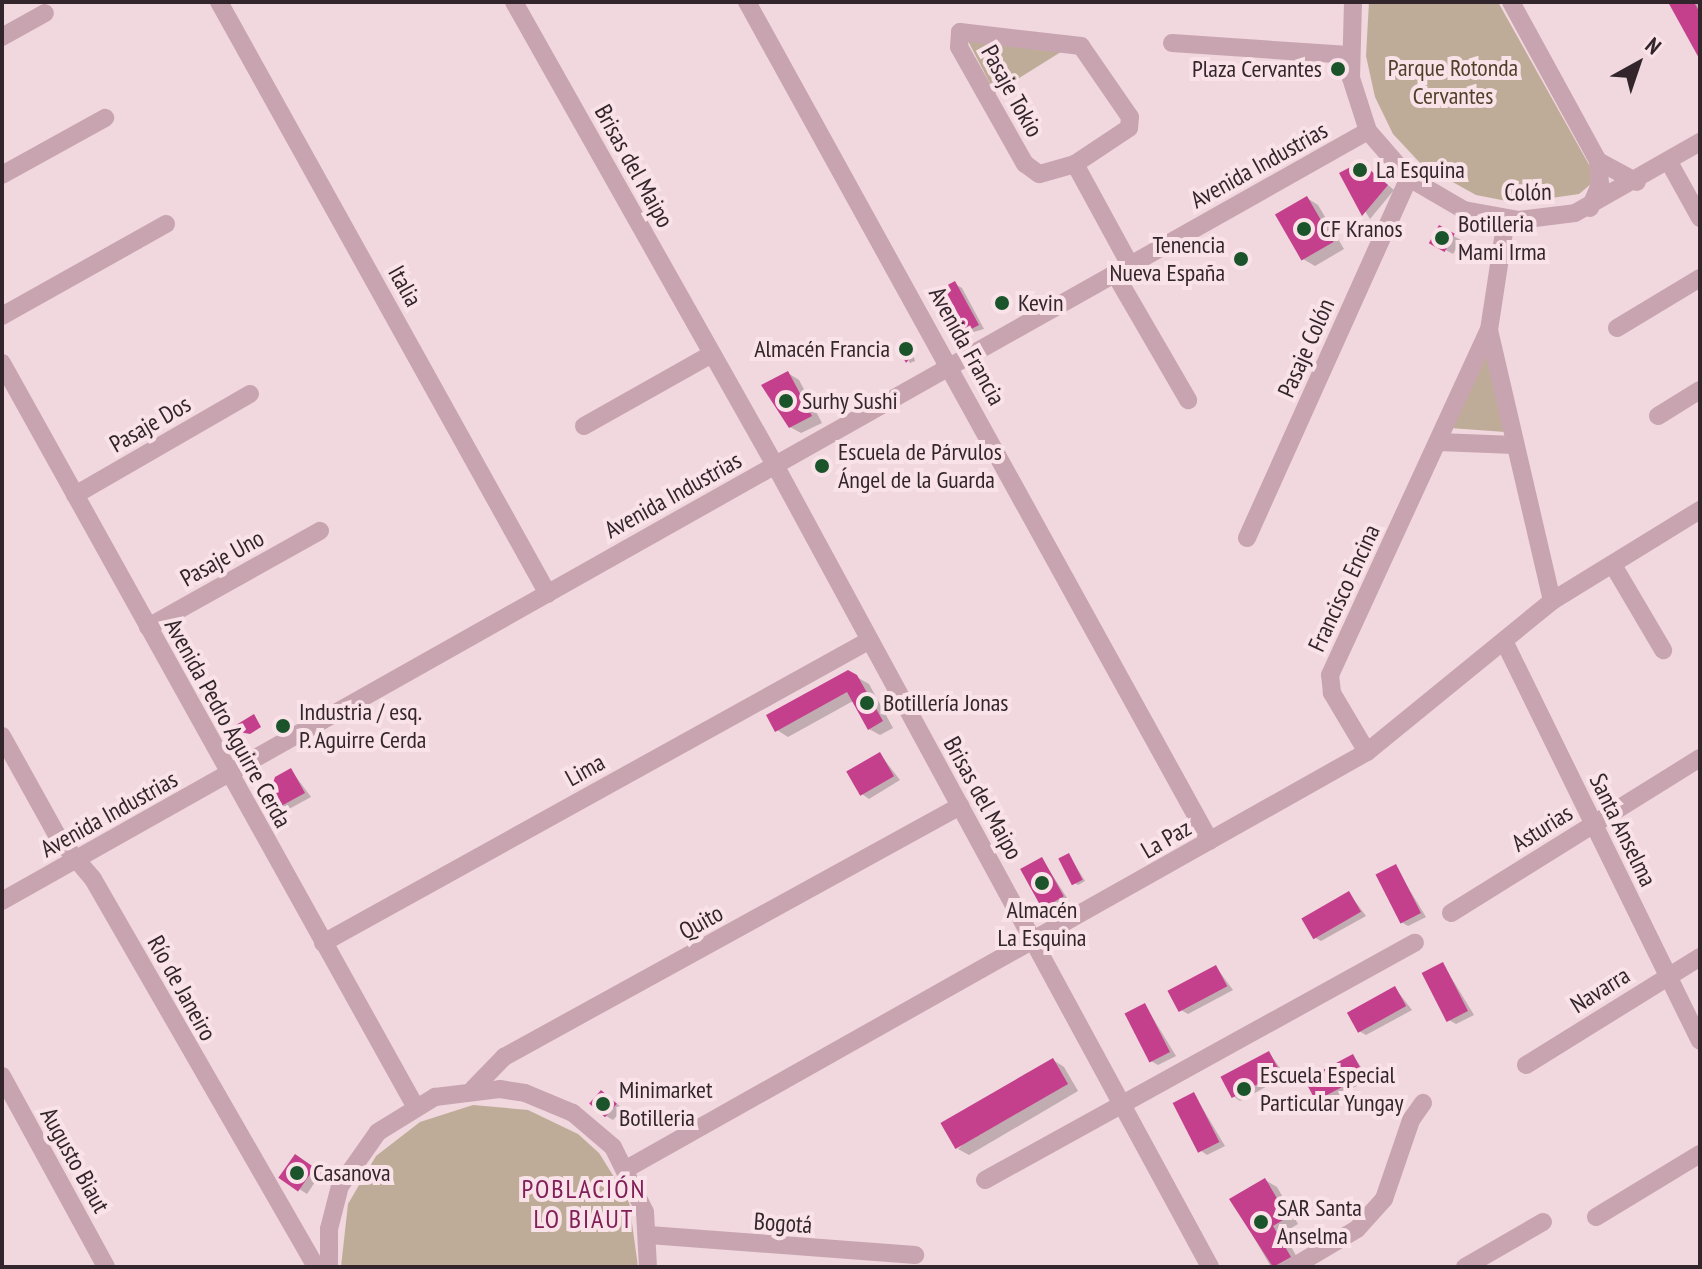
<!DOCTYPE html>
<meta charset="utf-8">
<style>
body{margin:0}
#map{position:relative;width:1702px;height:1269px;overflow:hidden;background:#f1d7de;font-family:"PT Sans Narrow",sans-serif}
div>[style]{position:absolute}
.green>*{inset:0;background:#bfac98}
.shadow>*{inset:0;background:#0003;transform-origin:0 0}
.building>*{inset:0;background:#c5408c;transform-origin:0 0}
.minor>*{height:18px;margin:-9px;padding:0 9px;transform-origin:9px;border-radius:9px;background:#c8a4b1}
.dots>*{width:22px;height:22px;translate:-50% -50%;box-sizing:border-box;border:4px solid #f9e3e9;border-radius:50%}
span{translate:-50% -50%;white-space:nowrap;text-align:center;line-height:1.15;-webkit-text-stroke:8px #f9e3e9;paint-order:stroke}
.park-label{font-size:24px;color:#513f29}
.poi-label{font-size:24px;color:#33252c}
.right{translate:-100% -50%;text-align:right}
.left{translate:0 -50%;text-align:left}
.street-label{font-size:24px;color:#33252c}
.neighbourhood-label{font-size:26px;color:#821f58;letter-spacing:2px}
.frame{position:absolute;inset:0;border:4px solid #33252c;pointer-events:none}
.north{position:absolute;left:1598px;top:24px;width:80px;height:80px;-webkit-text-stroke:6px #f9e3e9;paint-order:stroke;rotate:40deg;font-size:22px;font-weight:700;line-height:32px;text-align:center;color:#33252c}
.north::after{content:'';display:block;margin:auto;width:28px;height:36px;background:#33252c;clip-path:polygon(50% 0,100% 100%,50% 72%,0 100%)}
</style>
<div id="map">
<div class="green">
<i style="clip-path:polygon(1369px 2px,1498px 2px,1597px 179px,1579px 194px,1517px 203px,1476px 195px,1422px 165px,1393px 134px,1375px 97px,1366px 56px)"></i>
<i style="clip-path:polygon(968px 41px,1064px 50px,995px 93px)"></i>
<i style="clip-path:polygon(1486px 348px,1505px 432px,1450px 428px)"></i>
<i style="clip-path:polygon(473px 1105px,528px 1110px,578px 1134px,599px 1153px,629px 1201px,638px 1267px,341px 1267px,348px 1204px,376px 1156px,420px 1122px)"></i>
</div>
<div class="shadow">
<i style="clip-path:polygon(1670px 2px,1700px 2px,1700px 56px)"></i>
<i style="clip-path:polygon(1368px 168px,1394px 190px,1370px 219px,1342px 174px)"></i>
<i style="clip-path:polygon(1307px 198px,1318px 205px,1344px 249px,1315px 266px,1303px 259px)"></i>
<i style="left:1439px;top:228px;width:25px;height:16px;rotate:29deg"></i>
<i style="clip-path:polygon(955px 284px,962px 288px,984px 329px,963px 335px,956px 330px)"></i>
<i style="clip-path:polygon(1003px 299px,1010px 307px,1005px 310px,998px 302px)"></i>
<i style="clip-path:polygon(909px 342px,915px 361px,910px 363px,900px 347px)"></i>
<i style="clip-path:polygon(788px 373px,799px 380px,822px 423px,801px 433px,790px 427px)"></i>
<i style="clip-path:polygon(848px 672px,869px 684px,893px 728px,880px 735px,869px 729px,853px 701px,788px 737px,777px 730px)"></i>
<i style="clip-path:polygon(880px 754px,900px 780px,869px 799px,862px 794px)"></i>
<i style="clip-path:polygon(291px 770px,311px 797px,289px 809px,282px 805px)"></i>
<i style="clip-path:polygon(1069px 855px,1085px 881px,1078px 885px,1075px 883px)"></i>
<i style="clip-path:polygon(1042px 859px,1069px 901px,1053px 909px,1041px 903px,1023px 870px)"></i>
<i style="clip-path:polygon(1395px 866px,1426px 917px,1408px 926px,1401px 922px)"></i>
<i style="clip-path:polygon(1349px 893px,1366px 916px,1321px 941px,1314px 937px)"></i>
<i style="clip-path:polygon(1443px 964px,1474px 1015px,1456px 1024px,1449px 1020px)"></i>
<i style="clip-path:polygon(1216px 967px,1233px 990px,1188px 1014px,1181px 1010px)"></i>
<i style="clip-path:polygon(1395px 988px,1412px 1010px,1366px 1035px,1359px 1031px)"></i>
<i style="clip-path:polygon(1145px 1005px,1176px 1056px,1158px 1065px,1151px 1061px)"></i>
<i style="clip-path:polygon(1269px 1053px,1286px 1076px,1240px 1101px,1233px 1096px)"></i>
<i style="clip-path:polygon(1353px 1056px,1370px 1079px,1324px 1103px,1317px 1099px)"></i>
<i style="clip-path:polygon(1053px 1060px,1064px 1067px,1078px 1091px,969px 1155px,958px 1149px)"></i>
<i style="clip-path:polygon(1194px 1094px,1225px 1146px,1207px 1155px,1200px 1150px)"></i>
<i style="clip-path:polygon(609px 1097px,623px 1109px,613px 1120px,606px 1116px)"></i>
<i style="clip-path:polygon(303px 1161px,321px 1173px,307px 1194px,282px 1178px)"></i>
<i style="clip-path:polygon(1265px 1180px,1277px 1187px,1298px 1224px,1283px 1233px,1301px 1264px,1295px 1267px,1271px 1267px,1232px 1200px)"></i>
</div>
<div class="building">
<i style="clip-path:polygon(1668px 2px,1694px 2px,1700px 13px,1700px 60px)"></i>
<i style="clip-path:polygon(1360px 162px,1388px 185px,1362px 216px,1339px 173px)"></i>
<i style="left:1307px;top:196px;width:53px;height:37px;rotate:60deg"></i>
<i style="left:1439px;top:225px;width:18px;height:21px;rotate:29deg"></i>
<i style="clip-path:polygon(955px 281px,979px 325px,964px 333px,954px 332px,933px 293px)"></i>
<i style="clip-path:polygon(909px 340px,915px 352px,906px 363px,897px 346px)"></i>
<i style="clip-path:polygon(788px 371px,812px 416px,789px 428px,761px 385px)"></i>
<i style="clip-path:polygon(848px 670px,857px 675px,883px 721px,868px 730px,847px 692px,775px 732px,766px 715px)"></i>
<i style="clip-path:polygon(254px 714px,261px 727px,250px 734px,239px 732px,236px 725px)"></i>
<i style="left:880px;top:752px;width:28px;height:39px;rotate:60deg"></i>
<i style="clip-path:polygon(291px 768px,305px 793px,281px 806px,271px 789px,275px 777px)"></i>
<i style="left:1069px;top:853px;width:30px;height:12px;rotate:63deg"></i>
<i style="left:1042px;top:857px;width:45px;height:25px;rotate:61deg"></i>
<i style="left:1396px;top:864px;width:55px;height:23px;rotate:63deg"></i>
<i style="left:1349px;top:891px;width:24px;height:55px;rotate:60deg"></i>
<i style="left:1443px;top:962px;width:55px;height:24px;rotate:63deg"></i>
<i style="left:1216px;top:965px;width:24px;height:55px;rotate:62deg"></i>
<i style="left:1395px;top:986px;width:23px;height:55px;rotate:61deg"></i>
<i style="left:1145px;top:1003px;width:55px;height:23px;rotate:63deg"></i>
<i style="left:1269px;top:1051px;width:24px;height:55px;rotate:62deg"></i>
<i style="left:1353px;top:1054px;width:24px;height:55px;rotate:62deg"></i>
<i style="left:1053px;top:1058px;width:30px;height:130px;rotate:60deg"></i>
<i style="left:601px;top:1090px;width:21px;height:18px;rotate:41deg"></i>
<i style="left:1194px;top:1092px;width:56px;height:24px;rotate:63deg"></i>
<i style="left:295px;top:1154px;width:24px;height:29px;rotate:35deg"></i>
<i style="clip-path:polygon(1265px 1178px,1288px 1217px,1273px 1226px,1291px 1257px,1273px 1267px,1229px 1199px)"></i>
</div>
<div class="minor">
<i style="left:219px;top:2px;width:677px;rotate:60.94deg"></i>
<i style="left:514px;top:2px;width:531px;rotate:60.59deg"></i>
<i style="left:775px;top:465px;width:912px;rotate:61.52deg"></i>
<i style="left:747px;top:2px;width:958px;rotate:61.11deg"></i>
<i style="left:1353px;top:2px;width:76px;rotate:91.5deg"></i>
<i style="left:1351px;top:78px;width:56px;rotate:72.2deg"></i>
<i style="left:1368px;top:131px;width:62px;rotate:48.9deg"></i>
<i style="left:1409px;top:178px;width:64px;rotate:30.2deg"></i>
<i style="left:1464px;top:210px;width:56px;rotate:10.3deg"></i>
<i style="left:1519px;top:220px;width:56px;rotate:-7.1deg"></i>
<i style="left:1575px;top:213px;width:144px;rotate:-29.6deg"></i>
<i style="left:1511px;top:2px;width:181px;rotate:61.3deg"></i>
<i style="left:1598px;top:161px;width:44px;rotate:28.3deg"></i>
<i style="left:960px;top:32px;width:122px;rotate:6.6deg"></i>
<i style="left:1081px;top:46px;width:86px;rotate:55.4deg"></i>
<i style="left:1130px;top:117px;width:11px;rotate:95deg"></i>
<i style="left:1129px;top:128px;width:65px;rotate:146.3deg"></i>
<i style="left:1075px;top:164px;width:37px;rotate:164deg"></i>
<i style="left:1039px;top:174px;width:17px;rotate:-144deg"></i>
<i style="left:1025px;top:164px;width:134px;rotate:-119.4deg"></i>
<i style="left:959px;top:47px;width:15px;rotate:-86deg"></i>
<i style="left:2px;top:37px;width:49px;rotate:-29.2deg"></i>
<i style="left:1172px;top:43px;width:177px;rotate:3.9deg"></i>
<i style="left:1669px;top:162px;width:64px;rotate:61deg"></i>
<i style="left:1075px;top:164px;width:115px;rotate:61.4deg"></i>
<i style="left:2px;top:175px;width:118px;rotate:-29deg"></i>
<i style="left:1590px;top:208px;width:26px;rotate:-67deg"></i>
<i style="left:1600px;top:184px;width:23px;rotate:-95deg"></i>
<i style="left:1115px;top:274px;width:146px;rotate:59.9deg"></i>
<i style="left:2px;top:316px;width:188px;rotate:-29.3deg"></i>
<i style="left:1617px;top:328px;width:97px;rotate:-31.1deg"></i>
<i style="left:1489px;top:330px;width:278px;rotate:76.9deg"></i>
<i style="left:2px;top:363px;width:850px;rotate:60.93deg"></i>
<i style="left:1658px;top:416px;width:49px;rotate:-31.8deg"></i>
<i style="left:584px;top:426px;width:147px;rotate:-29.4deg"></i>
<i style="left:1438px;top:442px;width:77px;rotate:2.2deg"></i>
<i style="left:75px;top:495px;width:202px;rotate:-30deg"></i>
<i style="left:1247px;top:538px;width:395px;rotate:-65.8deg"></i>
<i style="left:1613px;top:565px;width:99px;rotate:59.5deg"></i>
<i style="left:148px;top:627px;width:197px;rotate:-29.2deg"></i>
<i style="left:1504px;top:641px;width:445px;rotate:63.9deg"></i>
<i style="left:2px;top:736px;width:118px;rotate:61deg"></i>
<i style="left:59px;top:839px;width:52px;rotate:49.6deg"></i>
<i style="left:93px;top:879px;width:448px;rotate:60.1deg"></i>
<i style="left:1367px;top:752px;width:69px;rotate:-120.7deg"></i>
<i style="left:1332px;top:693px;width:18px;rotate:-96deg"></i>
<i style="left:1330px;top:675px;width:380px;rotate:-65.3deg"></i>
<i style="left:1489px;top:330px;width:112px;rotate:-81.3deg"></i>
<i style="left:2px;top:901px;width:1568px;rotate:-29.41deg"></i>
<i style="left:1451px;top:913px;width:293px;rotate:-31.9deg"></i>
<i style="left:323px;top:943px;width:625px;rotate:-28.98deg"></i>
<i style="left:1526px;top:1065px;width:205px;rotate:-31.8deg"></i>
<i style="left:2px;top:1076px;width:217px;rotate:61.4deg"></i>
<i style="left:473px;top:1089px;width:45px;rotate:-45.9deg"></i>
<i style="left:504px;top:1057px;width:521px;rotate:-28.83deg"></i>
<i style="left:628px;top:1168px;width:848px;rotate:-29.38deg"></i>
<i style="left:1367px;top:752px;width:239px;rotate:-39.2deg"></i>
<i style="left:1552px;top:601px;width:174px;rotate:-31.6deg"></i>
<i style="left:985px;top:1180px;width:491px;rotate:-28.9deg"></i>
<i style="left:1596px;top:1217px;width:122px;rotate:-31.2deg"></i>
<i style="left:649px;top:1235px;width:267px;rotate:4.3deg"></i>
<i style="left:329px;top:1267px;width:38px;rotate:-90deg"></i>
<i style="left:329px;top:1229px;width:44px;rotate:-75.7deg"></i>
<i style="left:340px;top:1186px;width:66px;rotate:-54.9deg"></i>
<i style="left:378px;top:1132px;width:67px;rotate:-31.6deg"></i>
<i style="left:435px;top:1097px;width:65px;rotate:-7deg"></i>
<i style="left:500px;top:1089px;width:25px;rotate:9deg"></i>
<i style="left:525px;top:1093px;width:52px;rotate:22.6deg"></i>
<i style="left:573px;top:1113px;width:52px;rotate:40.4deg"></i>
<i style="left:613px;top:1147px;width:72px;rotate:63.8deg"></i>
<i style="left:645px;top:1212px;width:55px;rotate:86.9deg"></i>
<i style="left:1293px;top:1267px;width:74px;rotate:-30.7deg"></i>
<i style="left:1357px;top:1229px;width:40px;rotate:-48deg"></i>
<i style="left:1384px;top:1199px;width:83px;rotate:-71.1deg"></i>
<i style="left:1411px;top:1120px;width:21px;rotate:-55deg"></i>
<i style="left:1465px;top:1267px;width:90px;rotate:-30deg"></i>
</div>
<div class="dots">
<i style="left:1338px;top:69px;background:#1b542a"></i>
<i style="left:1360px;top:170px;background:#1b542a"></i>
<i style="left:1304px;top:229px;background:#1b542a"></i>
<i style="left:1442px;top:238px;background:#1b542a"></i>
<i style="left:1241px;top:259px;background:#1b542a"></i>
<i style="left:1002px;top:303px;background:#1b542a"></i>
<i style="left:906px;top:349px;background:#1b542a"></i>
<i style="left:786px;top:401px;background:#1b542a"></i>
<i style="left:822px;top:466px;background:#1b542a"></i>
<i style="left:867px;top:703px;background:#1b542a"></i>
<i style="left:283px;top:726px;background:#1b542a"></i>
<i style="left:1042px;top:883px;background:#1b542a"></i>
<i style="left:1244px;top:1089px;background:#1b542a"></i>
<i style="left:603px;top:1104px;background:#1b542a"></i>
<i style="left:297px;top:1173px;background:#1b542a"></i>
<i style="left:1261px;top:1222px;background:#1b542a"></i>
</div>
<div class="park-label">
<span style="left:1453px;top:82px">Parque Rotonda<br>Cervantes</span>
</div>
<div class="poi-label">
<span class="right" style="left:1322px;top:69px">Plaza Cervantes</span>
<span class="left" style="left:1376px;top:170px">La Esquina</span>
<span class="left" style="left:1458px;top:238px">Botilleria<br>Mami Irma</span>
<span class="left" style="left:1320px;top:229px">CF Kranos</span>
<span class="right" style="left:1225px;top:259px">Tenencia<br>Nueva España</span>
<span class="left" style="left:1018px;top:303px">Kevin</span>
<span class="right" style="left:890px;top:349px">Almacén Francia</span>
<span class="left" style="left:802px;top:401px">Surhy Sushi</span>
<span class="left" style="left:838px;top:466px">Escuela de Párvulos<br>Ángel de la Guarda</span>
<span class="left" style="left:883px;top:703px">Botillería Jonas</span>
<span class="left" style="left:299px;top:726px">Industria / esq.<br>P. Aguirre Cerda</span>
<span style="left:1042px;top:924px">Almacén<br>La Esquina</span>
<span class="left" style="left:1260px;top:1089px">Escuela Especial<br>Particular Yungay</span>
<span class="left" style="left:619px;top:1104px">Minimarket<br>Botilleria</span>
<span class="left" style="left:313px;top:1173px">Casanova</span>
<span class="left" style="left:1277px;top:1222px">SAR Santa<br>Anselma</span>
</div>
<div class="street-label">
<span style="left:1012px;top:91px;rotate:61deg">Pasaje Tokio</span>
<span style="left:1259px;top:165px;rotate:-29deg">Avenida Industrias</span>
<span style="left:634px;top:166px;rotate:61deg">Brisas del Maipo</span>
<span style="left:1528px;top:192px;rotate:-1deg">Colón</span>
<span style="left:405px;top:286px;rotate:61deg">Italia</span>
<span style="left:967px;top:346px;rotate:61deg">Avenida Francia</span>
<span style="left:1306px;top:348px;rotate:-66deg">Pasaje Colón</span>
<span style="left:150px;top:424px;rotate:-30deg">Pasaje Dos</span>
<span style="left:673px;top:495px;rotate:-29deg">Avenida Industrias</span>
<span style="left:222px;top:558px;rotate:-29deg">Pasaje Uno</span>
<span style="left:1344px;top:588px;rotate:-65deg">Francisco Encina</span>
<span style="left:228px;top:723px;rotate:61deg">Avenida Pedro Aguirre Cerda</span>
<span style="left:585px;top:770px;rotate:-29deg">Lima</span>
<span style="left:983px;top:798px;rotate:61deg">Brisas del Maipo</span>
<span style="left:109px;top:814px;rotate:-29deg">Avenida Industrias</span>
<span style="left:1542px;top:828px;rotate:-32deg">Asturias</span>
<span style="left:1623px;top:830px;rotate:64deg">Santa Anselma</span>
<span style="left:1166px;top:839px;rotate:-30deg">La Paz</span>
<span style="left:701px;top:922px;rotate:-29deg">Quito</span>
<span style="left:182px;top:988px;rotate:61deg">Río de Janeiro</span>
<span style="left:1600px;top:990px;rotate:-32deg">Navarra</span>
<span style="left:75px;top:1160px;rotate:61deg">Augusto Biaut</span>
<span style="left:783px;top:1223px;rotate:4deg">Bogotá</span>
</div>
<div class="neighbourhood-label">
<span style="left:584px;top:1204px">POBLACIÓN<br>LO BIAUT</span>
</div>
<div class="frame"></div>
<div class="north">N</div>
</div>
